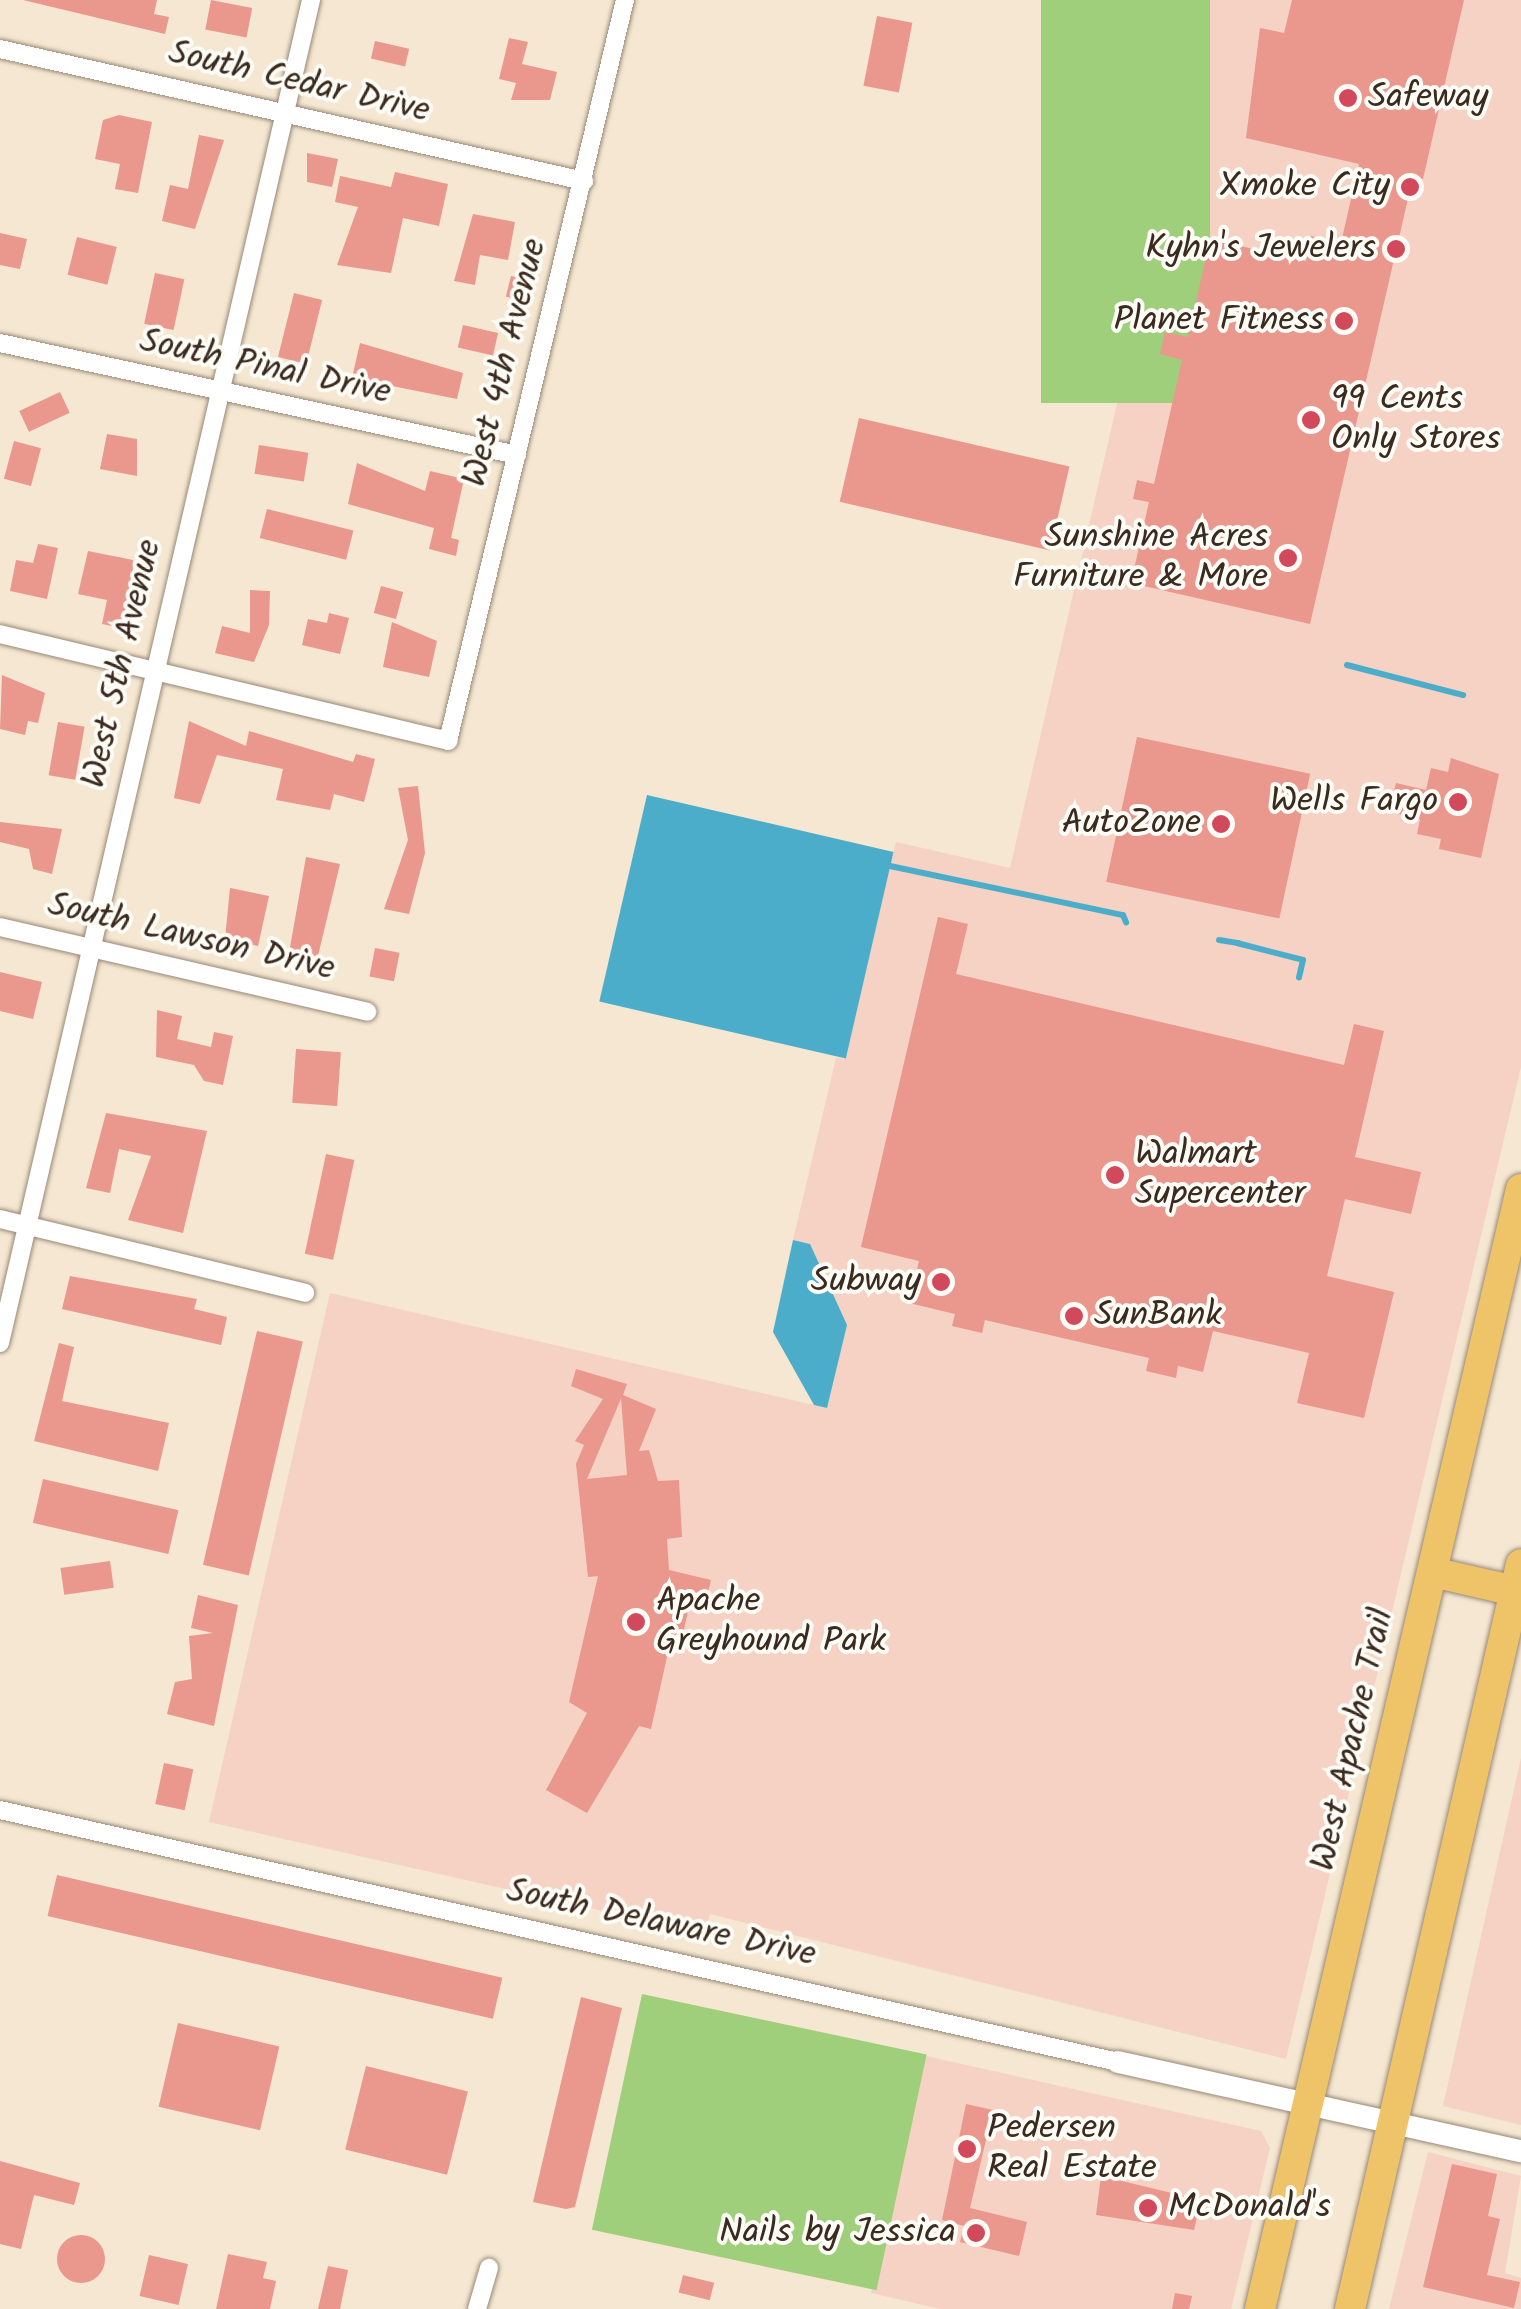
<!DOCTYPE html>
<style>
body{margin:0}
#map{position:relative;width:1521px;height:2309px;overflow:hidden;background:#f5e7d1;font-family:Kalam,sans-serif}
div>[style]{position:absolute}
.built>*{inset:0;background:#f5d2c3}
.green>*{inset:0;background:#a0cf7c;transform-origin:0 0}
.water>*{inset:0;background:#4cadcb;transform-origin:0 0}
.stream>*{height:6px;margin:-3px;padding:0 3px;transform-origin:3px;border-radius:3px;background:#4cadcb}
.building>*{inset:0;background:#ea978d;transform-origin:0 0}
.round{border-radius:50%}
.roads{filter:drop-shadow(0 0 2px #988878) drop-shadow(0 0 2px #988878)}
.minor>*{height:18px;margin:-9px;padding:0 9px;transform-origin:9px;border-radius:9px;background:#fff}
.tertiary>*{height:22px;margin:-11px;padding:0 11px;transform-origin:11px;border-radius:11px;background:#fff}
.primary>*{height:30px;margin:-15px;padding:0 15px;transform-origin:15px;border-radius:15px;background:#efc469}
.dots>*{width:28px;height:28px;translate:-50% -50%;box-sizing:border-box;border:5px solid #fdfcf7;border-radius:50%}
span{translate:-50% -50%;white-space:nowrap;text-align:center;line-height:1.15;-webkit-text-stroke:8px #fdfcf7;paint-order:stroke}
.street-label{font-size:35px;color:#3b2a1e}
.poi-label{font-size:35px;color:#3b2a1e}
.left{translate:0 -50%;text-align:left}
.right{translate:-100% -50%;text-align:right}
</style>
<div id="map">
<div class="built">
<i style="clip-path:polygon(1210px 0,1521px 0,1521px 1067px,1286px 2059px,710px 1914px,705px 1934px,209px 1822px,330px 1293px,827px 1408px,824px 1279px,810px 1244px,793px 1240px,836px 1058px,844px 1059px,896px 842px,1010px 868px)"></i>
<i style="clip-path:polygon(1521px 1758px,1521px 2125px,1443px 2106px)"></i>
<i style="clip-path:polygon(926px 2056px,1261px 2131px,1270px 2148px,1231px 2309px,941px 2309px,871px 2293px)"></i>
<i style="clip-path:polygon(1428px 2152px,1521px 2176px,1505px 2273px,1521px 2278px,1521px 2309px,1389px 2309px)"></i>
</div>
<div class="green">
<i style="left:1041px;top:0;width:169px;height:403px"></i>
<i style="left:642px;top:1994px;width:291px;height:241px;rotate:12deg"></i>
</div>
<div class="water">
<i style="left:647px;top:795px;width:253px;height:212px;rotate:13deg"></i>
<i style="clip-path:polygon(793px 1240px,810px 1244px,847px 1325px,827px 1408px,814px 1405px,773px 1332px)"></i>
</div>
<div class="stream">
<i style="left:1347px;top:665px;width:120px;rotate:14.5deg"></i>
<i style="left:890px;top:866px;width:238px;rotate:11.9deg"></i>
<i style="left:1123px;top:915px;width:8px;rotate:67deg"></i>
<i style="left:1219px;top:940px;width:20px;rotate:9deg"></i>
<i style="left:1237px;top:943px;width:68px;rotate:14.4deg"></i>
<i style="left:1303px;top:960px;width:18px;rotate:103deg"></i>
</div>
<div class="building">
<i style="clip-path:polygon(23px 0,157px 0,154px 14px,169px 17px,165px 34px)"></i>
<i style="left:211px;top:0;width:42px;height:30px;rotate:11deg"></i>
<i style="clip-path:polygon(1292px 0,1464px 0,1423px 179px,1413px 177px,1310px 624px,1131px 583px,1149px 502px,1133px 499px,1137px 480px,1154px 484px,1182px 360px,1160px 354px,1165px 332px,1188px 337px,1210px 239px,1306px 261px,1311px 236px,1341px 243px,1359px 164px,1246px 138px,1260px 28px,1284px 33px)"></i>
<i style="left:877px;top:16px;width:36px;height:71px;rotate:11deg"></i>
<i style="clip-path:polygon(509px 38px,528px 42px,522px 64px,557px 72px,550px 100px,511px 100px,516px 83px,499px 79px)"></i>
<i style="left:375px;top:41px;width:35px;height:18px;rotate:13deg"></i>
<i style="clip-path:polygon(119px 115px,152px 122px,138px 193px,115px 189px,120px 164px,95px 159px,103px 120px)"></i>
<i style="clip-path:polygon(199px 135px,224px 140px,195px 229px,162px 221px,170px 185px,188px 189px)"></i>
<i style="clip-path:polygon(307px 153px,338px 159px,332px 187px,307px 182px)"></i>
<i style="clip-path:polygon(395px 172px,448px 184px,439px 226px,403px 218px,391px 273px,337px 265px,358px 207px,335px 202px,340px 176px,391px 187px)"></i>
<i style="clip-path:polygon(473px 214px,515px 222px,508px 260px,480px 255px,475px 285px,454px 281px)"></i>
<i style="clip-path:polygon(0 233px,27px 239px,20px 269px,0 265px)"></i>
<i style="left:77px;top:237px;width:41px;height:39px;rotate:14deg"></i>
<i style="left:155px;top:273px;width:30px;height:52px;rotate:12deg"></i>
<i style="left:511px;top:276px;width:21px;height:21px;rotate:14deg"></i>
<i style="left:294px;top:293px;width:29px;height:66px;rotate:14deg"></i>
<i style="left:463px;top:325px;width:36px;height:23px;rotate:13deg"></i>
<i style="clip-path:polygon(360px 343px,463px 373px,457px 399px,352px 378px)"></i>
<i style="left:60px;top:392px;width:23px;height:45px;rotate:65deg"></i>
<i style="left:859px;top:418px;width:216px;height:86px;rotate:13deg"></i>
<i style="clip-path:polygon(107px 434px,137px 439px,137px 476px,100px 469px)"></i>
<i style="left:14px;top:441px;width:28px;height:39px;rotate:15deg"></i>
<i style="left:259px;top:445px;width:50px;height:29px;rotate:9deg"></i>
<i style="clip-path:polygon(357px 463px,425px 491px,430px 471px,464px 479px,451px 538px,459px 540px,456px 556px,429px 549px,434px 528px,348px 504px)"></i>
<i style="left:267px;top:509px;width:89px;height:30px;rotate:14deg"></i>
<i style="clip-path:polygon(38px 544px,58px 548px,47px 599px,10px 591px,16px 560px,33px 563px)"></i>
<i style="clip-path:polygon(88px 551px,133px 560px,131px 630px,102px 624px,107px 600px,78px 594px)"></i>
<i style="left:381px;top:586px;width:23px;height:28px;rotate:15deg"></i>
<i style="clip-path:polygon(250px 590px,270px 591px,269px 625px,254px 662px,215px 653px,222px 626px,250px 633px)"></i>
<i style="clip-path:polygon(329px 613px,349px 618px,340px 654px,302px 645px,308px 619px,327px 623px)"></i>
<i style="clip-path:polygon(392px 622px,437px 641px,429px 677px,383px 667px)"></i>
<i style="clip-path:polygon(2px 675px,45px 693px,38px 723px,28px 721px,25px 735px,0 729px)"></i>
<i style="clip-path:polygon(189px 721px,246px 746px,249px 731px,353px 762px,356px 754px,375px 759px,364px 802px,334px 794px,330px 810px,276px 800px,283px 769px,217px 755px,200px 804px,174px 798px)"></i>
<i style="left:58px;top:722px;width:27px;height:54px;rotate:10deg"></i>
<i style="left:1137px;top:737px;width:177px;height:148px;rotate:12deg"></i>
<i style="clip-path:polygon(1451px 758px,1499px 774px,1481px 858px,1439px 849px,1441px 839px,1417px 834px,1420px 819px,1389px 812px,1396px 783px,1426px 790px,1431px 768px,1448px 772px)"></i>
<i style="clip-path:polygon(418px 786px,425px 853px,409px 914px,384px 909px,408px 840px,398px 788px)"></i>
<i style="clip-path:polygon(0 822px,62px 829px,52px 874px,33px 869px,29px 849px,0 842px)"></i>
<i style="clip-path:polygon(306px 857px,340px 864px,317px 960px,289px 953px)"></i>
<i style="clip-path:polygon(230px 888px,269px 896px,258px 946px,225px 939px)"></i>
<i style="clip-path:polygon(938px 917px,968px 924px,956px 974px,1344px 1065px,1354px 1024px,1384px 1031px,1355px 1157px,1421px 1172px,1411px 1214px,1345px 1199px,1327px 1276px,1394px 1292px,1364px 1418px,1297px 1403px,1309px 1353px,1213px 1331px,1203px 1372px,1178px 1366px,1176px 1378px,1146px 1371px,1149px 1358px,985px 1320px,982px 1333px,952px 1326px,955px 1314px,909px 1303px,919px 1261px,861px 1247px)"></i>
<i style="left:375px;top:948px;width:25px;height:29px;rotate:11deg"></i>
<i style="clip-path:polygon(0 972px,42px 982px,33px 1019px,0 1011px)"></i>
<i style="clip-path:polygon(157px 1010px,182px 1016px,177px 1039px,211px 1047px,214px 1032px,233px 1036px,223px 1085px,204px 1081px,194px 1065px,156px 1057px)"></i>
<i style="left:296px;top:1049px;width:45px;height:54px;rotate:4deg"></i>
<i style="clip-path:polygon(106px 1113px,207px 1131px,183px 1233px,128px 1220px,151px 1156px,119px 1149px,110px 1193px,86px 1188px)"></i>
<i style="left:326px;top:1154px;width:29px;height:102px;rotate:12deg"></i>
<i style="clip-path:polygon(70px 1276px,197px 1299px,194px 1309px,227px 1317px,221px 1345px,62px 1309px)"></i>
<i style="left:257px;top:1331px;width:47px;height:240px;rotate:13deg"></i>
<i style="clip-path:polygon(59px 1343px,74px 1347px,62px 1401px,169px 1423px,158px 1471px,34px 1441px)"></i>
<i style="clip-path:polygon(evenodd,576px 1369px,627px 1384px,623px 1395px,656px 1409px,639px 1451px,649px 1450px,658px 1481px,679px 1480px,682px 1537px,667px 1539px,669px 1570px,711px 1580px,705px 1605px,690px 1603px,681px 1642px,671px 1639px,651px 1729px,639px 1726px,587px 1813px,546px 1790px,587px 1713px,569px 1702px,598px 1576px,588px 1577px,576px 1464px,584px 1445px,575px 1441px,603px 1399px,571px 1386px,576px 1369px,621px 1398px,627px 1475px,587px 1479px,620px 1401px,621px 1398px)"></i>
<i style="left:43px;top:1479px;width:139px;height:45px;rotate:13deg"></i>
<i style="left:110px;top:1561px;width:27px;height:50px;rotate:82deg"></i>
<i style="clip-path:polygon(198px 1595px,238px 1605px,214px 1726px,167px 1714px,175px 1682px,192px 1679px,189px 1636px,213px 1633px,191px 1628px)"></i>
<i style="left:164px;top:1763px;width:30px;height:42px;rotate:12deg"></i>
<i style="left:57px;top:1875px;width:457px;height:42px;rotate:13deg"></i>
<i style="clip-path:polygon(581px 1997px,622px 2008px,575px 2207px,566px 2209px,533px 2202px)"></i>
<i style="left:178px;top:2023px;width:104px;height:86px;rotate:13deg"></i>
<i style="left:366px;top:2066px;width:105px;height:86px;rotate:14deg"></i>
<i style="clip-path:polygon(966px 2104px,993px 2110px,970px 2208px,1027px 2222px,1019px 2256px,960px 2242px,964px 2226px,942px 2220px)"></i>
<i style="clip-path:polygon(0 2161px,80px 2183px,74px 2205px,34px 2195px,21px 2249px,0 2244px)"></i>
<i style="clip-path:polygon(1452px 2164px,1497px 2174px,1488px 2216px,1500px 2219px,1487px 2275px,1520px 2282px,1514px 2308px,1423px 2287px)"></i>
<i style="clip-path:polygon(1101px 2176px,1201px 2200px,1194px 2230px,1096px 2215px)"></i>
<i class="round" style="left:57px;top:2235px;width:48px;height:48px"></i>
<i style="clip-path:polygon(228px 2254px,267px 2262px,263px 2278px,276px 2281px,270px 2309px,216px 2309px)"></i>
<i style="left:149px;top:2255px;width:40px;height:42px;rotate:13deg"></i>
<i style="clip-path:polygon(328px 2266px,348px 2270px,340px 2309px,318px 2309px)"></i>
<i style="left:683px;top:2275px;width:32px;height:18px;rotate:14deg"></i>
<i style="clip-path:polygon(1175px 2293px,1192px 2296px,1189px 2309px,1172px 2309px)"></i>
</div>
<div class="roads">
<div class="minor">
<i style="left:0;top:49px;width:599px;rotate:12.74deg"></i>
<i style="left:0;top:343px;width:529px;rotate:12.22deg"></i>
<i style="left:0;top:634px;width:461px;rotate:13.4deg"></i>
<i style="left:448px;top:741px;width:762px;rotate:-76.57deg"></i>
<i style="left:0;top:927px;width:377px;rotate:13deg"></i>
<i style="left:0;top:1219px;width:314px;rotate:13.6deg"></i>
<i style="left:0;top:1343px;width:1379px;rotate:-76.96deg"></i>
<i style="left:0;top:1810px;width:1146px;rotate:12.7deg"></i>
<i style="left:477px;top:2309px;width:43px;rotate:-73.7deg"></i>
</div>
<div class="tertiary">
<i style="left:1118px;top:2062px;width:413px;rotate:12.5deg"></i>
</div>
<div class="primary">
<i style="left:1432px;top:1572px;width:85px;rotate:12.9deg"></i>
<i style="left:1260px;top:2309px;width:1150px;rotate:-76.88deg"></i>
<i style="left:1350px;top:2309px;width:764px;rotate:-77.07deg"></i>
</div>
</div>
<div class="dots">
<i style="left:1348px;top:98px;background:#d1495b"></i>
<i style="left:1410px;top:187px;background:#d1495b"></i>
<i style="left:1396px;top:249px;background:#d1495b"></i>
<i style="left:1344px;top:321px;background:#d1495b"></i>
<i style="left:1311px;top:420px;background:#d1495b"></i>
<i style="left:1288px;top:558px;background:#d1495b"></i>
<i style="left:1458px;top:802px;background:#d1495b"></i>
<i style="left:1221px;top:824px;background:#d1495b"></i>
<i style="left:1115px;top:1175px;background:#d1495b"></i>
<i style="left:941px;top:1282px;background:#d1495b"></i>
<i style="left:1074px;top:1316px;background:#d1495b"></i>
<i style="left:636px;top:1622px;background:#d1495b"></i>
<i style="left:967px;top:2149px;background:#d1495b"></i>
<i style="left:1148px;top:2208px;background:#d1495b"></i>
<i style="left:976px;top:2233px;background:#d1495b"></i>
</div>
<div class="street-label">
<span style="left:299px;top:83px;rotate:13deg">South Cedar Drive</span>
<span style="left:506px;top:363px;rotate:-76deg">West 4th Avenue</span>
<span style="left:265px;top:368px;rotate:12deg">South Pinal Drive</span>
<span style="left:123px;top:664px;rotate:-77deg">West 5th Avenue</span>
<span style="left:191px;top:938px;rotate:13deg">South Lawson Drive</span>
<span style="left:1354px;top:1740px;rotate:-77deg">West Apache Trail</span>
<span style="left:661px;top:1924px;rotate:12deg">South Delaware Drive</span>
</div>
<div class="poi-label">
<span class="left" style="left:1368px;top:98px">Safeway</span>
<span class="right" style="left:1390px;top:187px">Xmoke City</span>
<span class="right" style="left:1376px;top:249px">Kyhn's Jewelers</span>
<span class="right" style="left:1324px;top:321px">Planet Fitness</span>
<span class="left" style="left:1331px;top:420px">99 Cents<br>Only Stores</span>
<span class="right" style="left:1268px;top:558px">Sunshine Acres<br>Furniture &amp; More</span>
<span class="right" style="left:1438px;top:802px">Wells Fargo</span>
<span class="right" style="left:1201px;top:824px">AutoZone</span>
<span class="left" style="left:1135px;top:1175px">Walmart<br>Supercenter</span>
<span class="right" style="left:921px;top:1282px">Subway</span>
<span class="left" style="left:1094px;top:1316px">SunBank</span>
<span class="left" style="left:656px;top:1622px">Apache<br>Greyhound Park</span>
<span class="left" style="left:987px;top:2149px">Pedersen<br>Real Estate</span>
<span class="left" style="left:1168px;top:2208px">McDonald's</span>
<span class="right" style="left:956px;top:2233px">Nails by Jessica</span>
</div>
</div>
